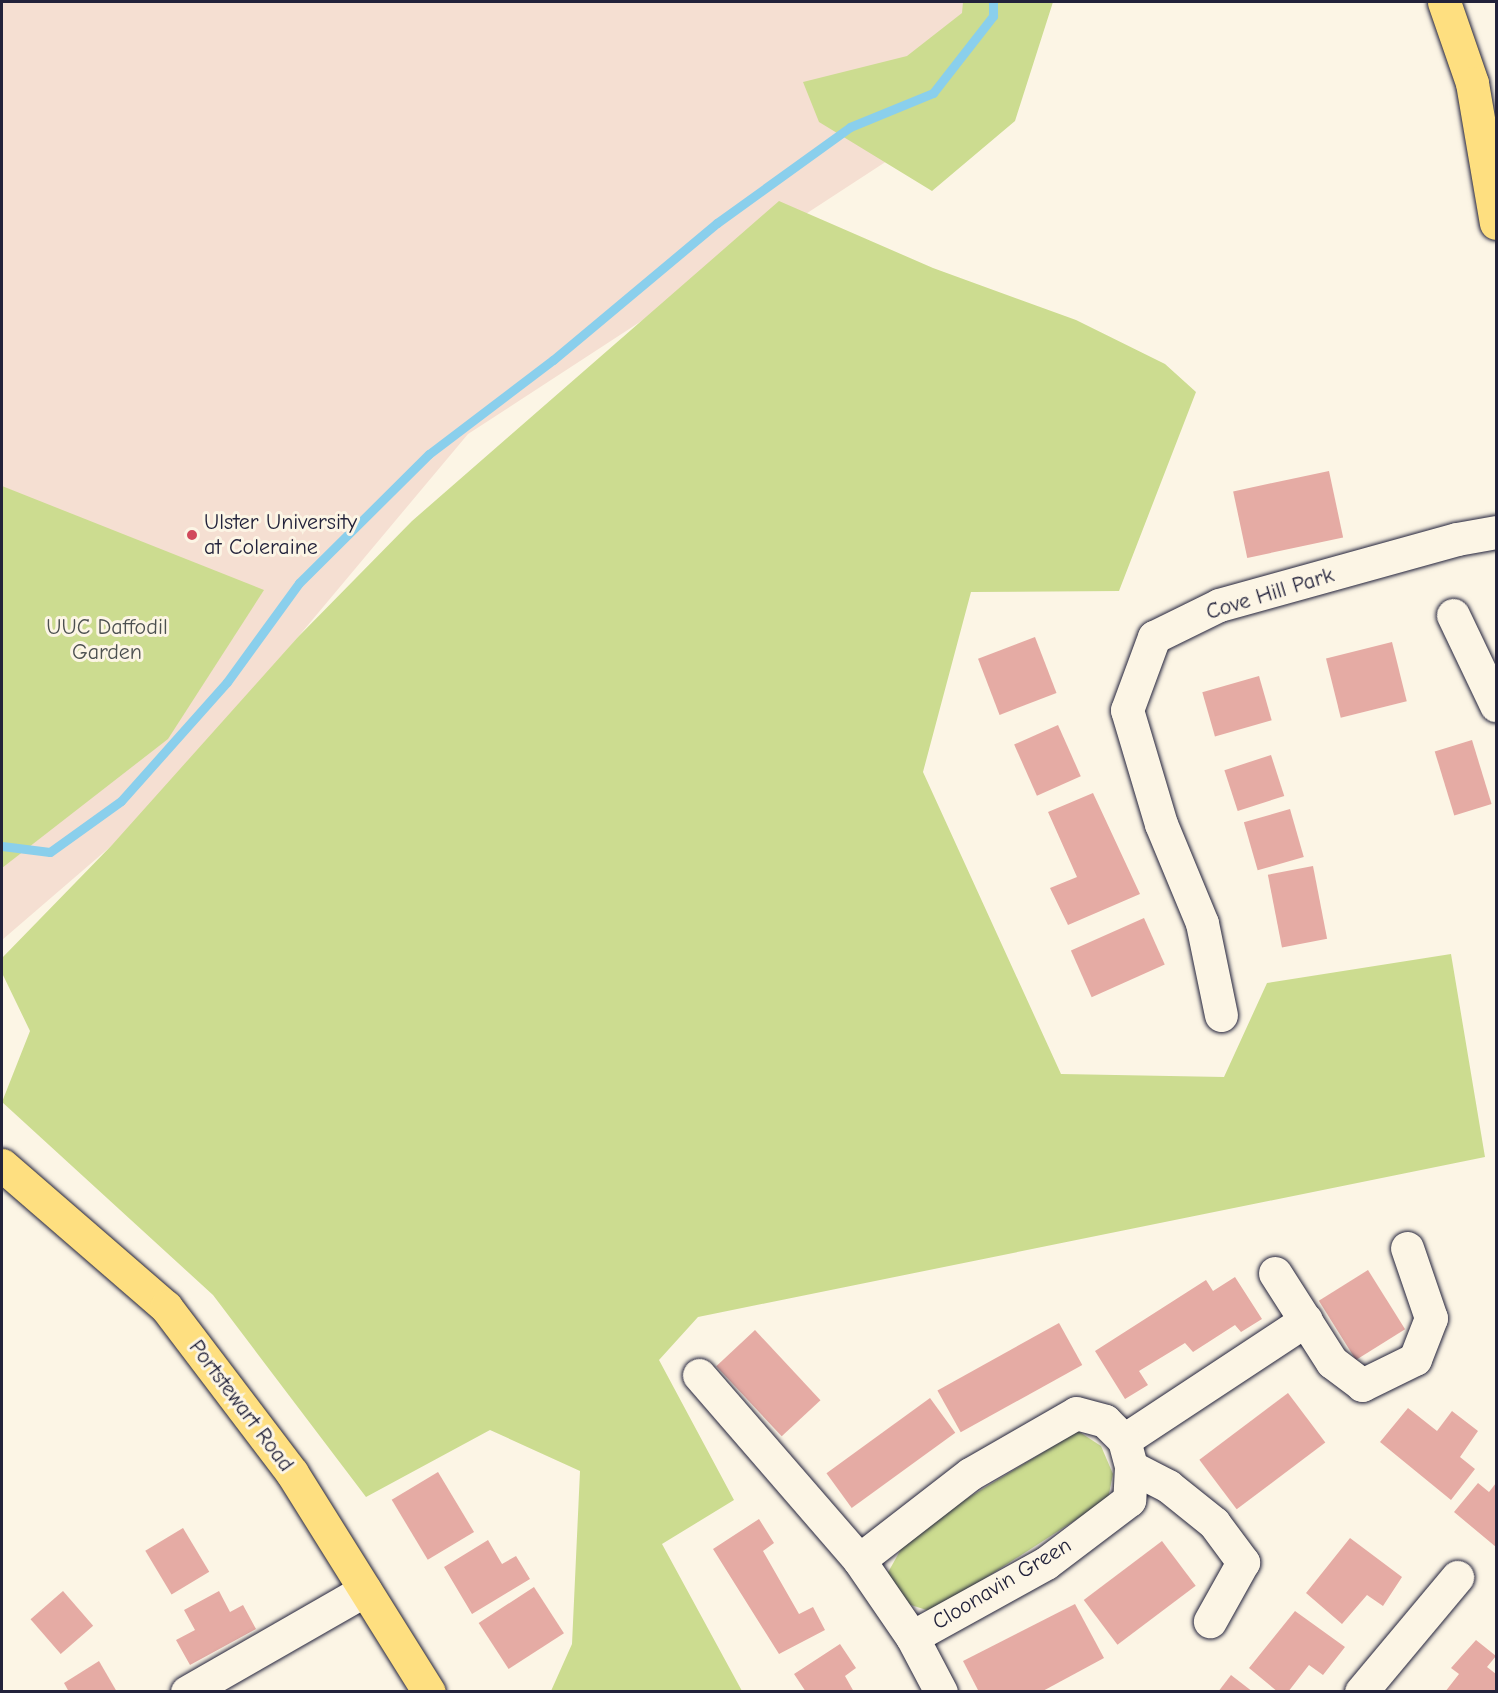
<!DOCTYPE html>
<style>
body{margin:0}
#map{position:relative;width:1498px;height:1693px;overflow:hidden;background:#fcf5e5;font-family:"Comic Neue",sans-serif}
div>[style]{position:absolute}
.built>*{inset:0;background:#f5dfd2}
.green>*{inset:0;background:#ccdc90}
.stream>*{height:9px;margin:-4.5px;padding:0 4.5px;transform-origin:4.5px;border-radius:4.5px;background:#8acfec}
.building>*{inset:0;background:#e5aba4;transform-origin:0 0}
.roads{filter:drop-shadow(0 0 2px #22223b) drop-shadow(0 0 2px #22223b)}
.minor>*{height:33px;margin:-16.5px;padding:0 16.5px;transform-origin:16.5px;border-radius:16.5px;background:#fcf5e5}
.major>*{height:33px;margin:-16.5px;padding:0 16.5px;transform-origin:16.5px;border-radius:16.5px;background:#fedf80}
.dots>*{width:16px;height:16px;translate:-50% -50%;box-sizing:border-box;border:3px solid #fcf5e5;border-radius:50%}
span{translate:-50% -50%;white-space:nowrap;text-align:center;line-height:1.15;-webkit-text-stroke:6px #fcf5e5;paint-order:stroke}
.poi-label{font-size:22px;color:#22223b}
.left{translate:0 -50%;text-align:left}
.street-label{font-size:22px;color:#22223b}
.park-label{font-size:22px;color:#4c5050}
.frame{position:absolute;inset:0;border:3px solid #22223b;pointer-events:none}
</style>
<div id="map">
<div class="built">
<i style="clip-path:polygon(2px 2px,1033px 2px,1022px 73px,468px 434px,153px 810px,2px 940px)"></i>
</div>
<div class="green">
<i style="clip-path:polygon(963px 2px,1053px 2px,1015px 121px,932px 191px,819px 122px,803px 82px,907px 56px,962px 13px)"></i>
<i style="clip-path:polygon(779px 201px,933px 268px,1076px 320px,1165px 364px,1196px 392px,1119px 591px,971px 592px,923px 772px,1061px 1074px,1224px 1077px,1267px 983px,1451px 954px,1485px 1157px,698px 1317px,659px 1360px,734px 1500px,662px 1544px,742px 1691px,551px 1691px,572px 1644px,580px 1471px,490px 1430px,366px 1497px,213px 1295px,2px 1102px,30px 1031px,2px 973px,2px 958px,112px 845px,298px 637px,412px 521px)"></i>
<i style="clip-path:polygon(2px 486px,264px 590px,168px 739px,2px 868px)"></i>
<i style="clip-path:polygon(1078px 1431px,1101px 1446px,1113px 1474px,1108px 1499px,933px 1612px,898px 1601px,886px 1576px,910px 1533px)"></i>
</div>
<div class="stream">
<i style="left:2px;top:846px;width:48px;rotate:7.1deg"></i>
<i style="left:50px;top:852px;width:87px;rotate:-35.7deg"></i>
<i style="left:121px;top:801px;width:159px;rotate:-48.3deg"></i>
<i style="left:227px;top:682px;width:122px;rotate:-54deg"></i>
<i style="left:299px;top:583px;width:183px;rotate:-44.8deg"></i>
<i style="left:429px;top:454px;width:156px;rotate:-37.2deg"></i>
<i style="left:553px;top:360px;width:214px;rotate:-39.9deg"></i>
<i style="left:717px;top:223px;width:164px;rotate:-35.8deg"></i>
<i style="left:850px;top:127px;width:90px;rotate:-22.3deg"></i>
<i style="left:933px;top:93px;width:98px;rotate:-52.1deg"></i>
<i style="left:993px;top:16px;width:14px;rotate:-90deg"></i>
</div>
<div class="building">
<i style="left:1329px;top:471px;width:68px;height:98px;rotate:78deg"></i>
<i style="left:1035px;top:637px;width:60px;height:61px;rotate:69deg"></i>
<i style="left:1392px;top:642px;width:61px;height:68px;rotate:76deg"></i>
<i style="left:1259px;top:676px;width:46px;height:59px;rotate:74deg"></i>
<i style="left:1058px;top:725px;width:56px;height:48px;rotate:66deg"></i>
<i style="left:1472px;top:740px;width:67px;height:39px;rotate:73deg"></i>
<i style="left:1271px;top:755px;width:43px;height:49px;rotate:72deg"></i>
<i style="clip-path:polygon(1093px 793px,1140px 894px,1068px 925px,1050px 888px,1077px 877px,1048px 812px)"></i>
<i style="left:1290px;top:809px;width:50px;height:48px;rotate:74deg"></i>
<i style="left:1313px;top:866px;width:74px;height:46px;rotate:79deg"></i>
<i style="left:1144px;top:918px;width:51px;height:80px;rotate:66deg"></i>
<i style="left:1368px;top:1270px;width:70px;height:58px;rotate:58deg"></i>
<i style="clip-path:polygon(1235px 1277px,1262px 1319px,1241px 1332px,1235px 1325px,1193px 1352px,1185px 1343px,1139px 1371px,1148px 1385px,1125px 1399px,1095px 1351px,1206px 1280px,1213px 1291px)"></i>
<i style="left:1059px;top:1323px;width:48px;height:139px;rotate:61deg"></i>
<i style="left:755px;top:1330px;width:96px;height:53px;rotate:47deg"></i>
<i style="left:1288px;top:1393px;width:62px;height:111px;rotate:53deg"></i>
<i style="left:930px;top:1398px;width:43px;height:128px;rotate:54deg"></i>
<i style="clip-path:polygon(1408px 1408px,1437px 1431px,1452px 1411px,1478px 1431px,1460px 1457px,1475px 1469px,1451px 1500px,1380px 1442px)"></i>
<i style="left:438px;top:1472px;width:70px;height:54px;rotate:59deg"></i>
<i style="clip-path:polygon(1478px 1483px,1489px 1492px,1496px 1483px,1496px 1547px,1454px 1512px)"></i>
<i style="clip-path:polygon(759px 1519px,774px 1543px,763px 1551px,799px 1614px,813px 1607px,825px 1630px,779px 1654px,713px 1549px)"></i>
<i style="left:183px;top:1528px;width:51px;height:44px;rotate:59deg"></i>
<i style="clip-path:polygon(1350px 1538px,1402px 1577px,1383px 1606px,1367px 1595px,1342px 1624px,1306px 1593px)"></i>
<i style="clip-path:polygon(488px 1540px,502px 1564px,516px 1556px,530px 1579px,472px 1614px,444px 1567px)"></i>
<i style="left:1162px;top:1541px;width:56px;height:98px;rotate:53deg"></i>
<i style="left:534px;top:1587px;width:55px;height:66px;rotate:57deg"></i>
<i style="left:63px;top:1591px;width:46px;height:43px;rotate:49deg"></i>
<i style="clip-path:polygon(219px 1591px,230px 1612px,243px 1605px,256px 1629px,190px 1665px,176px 1640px,195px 1630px,184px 1610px)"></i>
<i style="clip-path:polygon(1075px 1604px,1104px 1658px,1041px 1692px,979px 1692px,963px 1661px)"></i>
<i style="clip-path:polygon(1295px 1611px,1345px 1647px,1323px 1675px,1309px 1665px,1288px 1692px,1278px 1692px,1249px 1668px)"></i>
<i style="clip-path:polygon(1476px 1640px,1496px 1656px,1487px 1667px,1496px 1674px,1496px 1692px,1445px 1692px,1459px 1674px,1451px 1668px)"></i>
<i style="clip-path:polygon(840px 1644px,856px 1668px,845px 1676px,854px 1692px,806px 1692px,794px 1674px)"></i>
<i style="clip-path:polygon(99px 1661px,117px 1692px,69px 1692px,64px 1683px)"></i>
<i style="clip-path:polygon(1231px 1675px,1253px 1692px,1218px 1692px)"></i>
</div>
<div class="roads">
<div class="minor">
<i style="left:1453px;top:615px;width:100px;rotate:64.5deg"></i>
<i style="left:1221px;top:1015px;width:94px;rotate:-101.7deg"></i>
<i style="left:1202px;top:923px;width:107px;rotate:-112.5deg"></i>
<i style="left:1161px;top:824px;width:119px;rotate:-106.6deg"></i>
<i style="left:1127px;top:710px;width:78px;rotate:-69.7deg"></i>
<i style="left:1154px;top:637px;width:72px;rotate:-26.2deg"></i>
<i style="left:1219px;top:605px;width:247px;rotate:-15.5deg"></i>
<i style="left:1457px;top:539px;width:40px;rotate:-10deg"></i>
<i style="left:1275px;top:1273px;width:106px;rotate:57.4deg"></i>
<i style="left:1332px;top:1362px;width:38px;rotate:37deg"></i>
<i style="left:1362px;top:1385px;width:59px;rotate:-26.1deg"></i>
<i style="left:1415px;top:1359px;width:44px;rotate:-68.7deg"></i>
<i style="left:1431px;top:1318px;width:74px;rotate:-108.9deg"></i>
<i style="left:699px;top:1375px;width:245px;rotate:49.1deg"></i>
<i style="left:859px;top:1560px;width:93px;rotate:55.5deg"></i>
<i style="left:912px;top:1637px;width:62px;rotate:62.2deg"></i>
<i style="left:1124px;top:1440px;width:218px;rotate:-33.4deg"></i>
<i style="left:1131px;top:1467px;width:42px;rotate:27.2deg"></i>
<i style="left:1168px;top:1486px;width:59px;rotate:38.8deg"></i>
<i style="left:1214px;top:1523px;width:49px;rotate:53.4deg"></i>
<i style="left:1243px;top:1562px;width:68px;rotate:119.2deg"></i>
<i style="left:859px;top:1560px;width:140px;rotate:-37.8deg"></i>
<i style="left:970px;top:1474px;width:122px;rotate:-29.9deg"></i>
<i style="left:1076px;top:1413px;width:30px;rotate:15deg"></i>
<i style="left:1105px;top:1421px;width:27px;rotate:45deg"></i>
<i style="left:1124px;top:1440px;width:28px;rotate:75deg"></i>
<i style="left:1131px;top:1467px;width:33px;rotate:93deg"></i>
<i style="left:1129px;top:1500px;width:104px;rotate:142.8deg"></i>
<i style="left:1046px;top:1563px;width:153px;rotate:151.1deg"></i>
<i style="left:187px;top:1692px;width:205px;rotate:-29.8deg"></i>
<i style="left:1361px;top:1692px;width:150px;rotate:-50.1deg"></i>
</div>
<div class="major">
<i style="left:1444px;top:2px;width:86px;rotate:70.9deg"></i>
<i style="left:1472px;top:83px;width:142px;rotate:80.3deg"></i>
<i style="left:2px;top:1165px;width:217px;rotate:40.9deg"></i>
<i style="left:166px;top:1307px;width:208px;rotate:52.8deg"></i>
<i style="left:292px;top:1473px;width:258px;rotate:58deg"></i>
</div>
</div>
<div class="dots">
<i style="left:192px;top:535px;background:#d1495b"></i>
</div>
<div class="poi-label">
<span class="left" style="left:204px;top:535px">Ulster University<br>at Coleraine</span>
</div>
<div class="street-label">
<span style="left:1270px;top:594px;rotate:-17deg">Cove Hill Park</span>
<span style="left:241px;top:1406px;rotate:53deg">Portstewart Road</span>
<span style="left:1002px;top:1584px;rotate:-31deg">Cloonavin Green</span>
</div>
<div class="park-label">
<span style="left:107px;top:640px">UUC Daffodil<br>Garden</span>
</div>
<div class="frame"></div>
</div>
